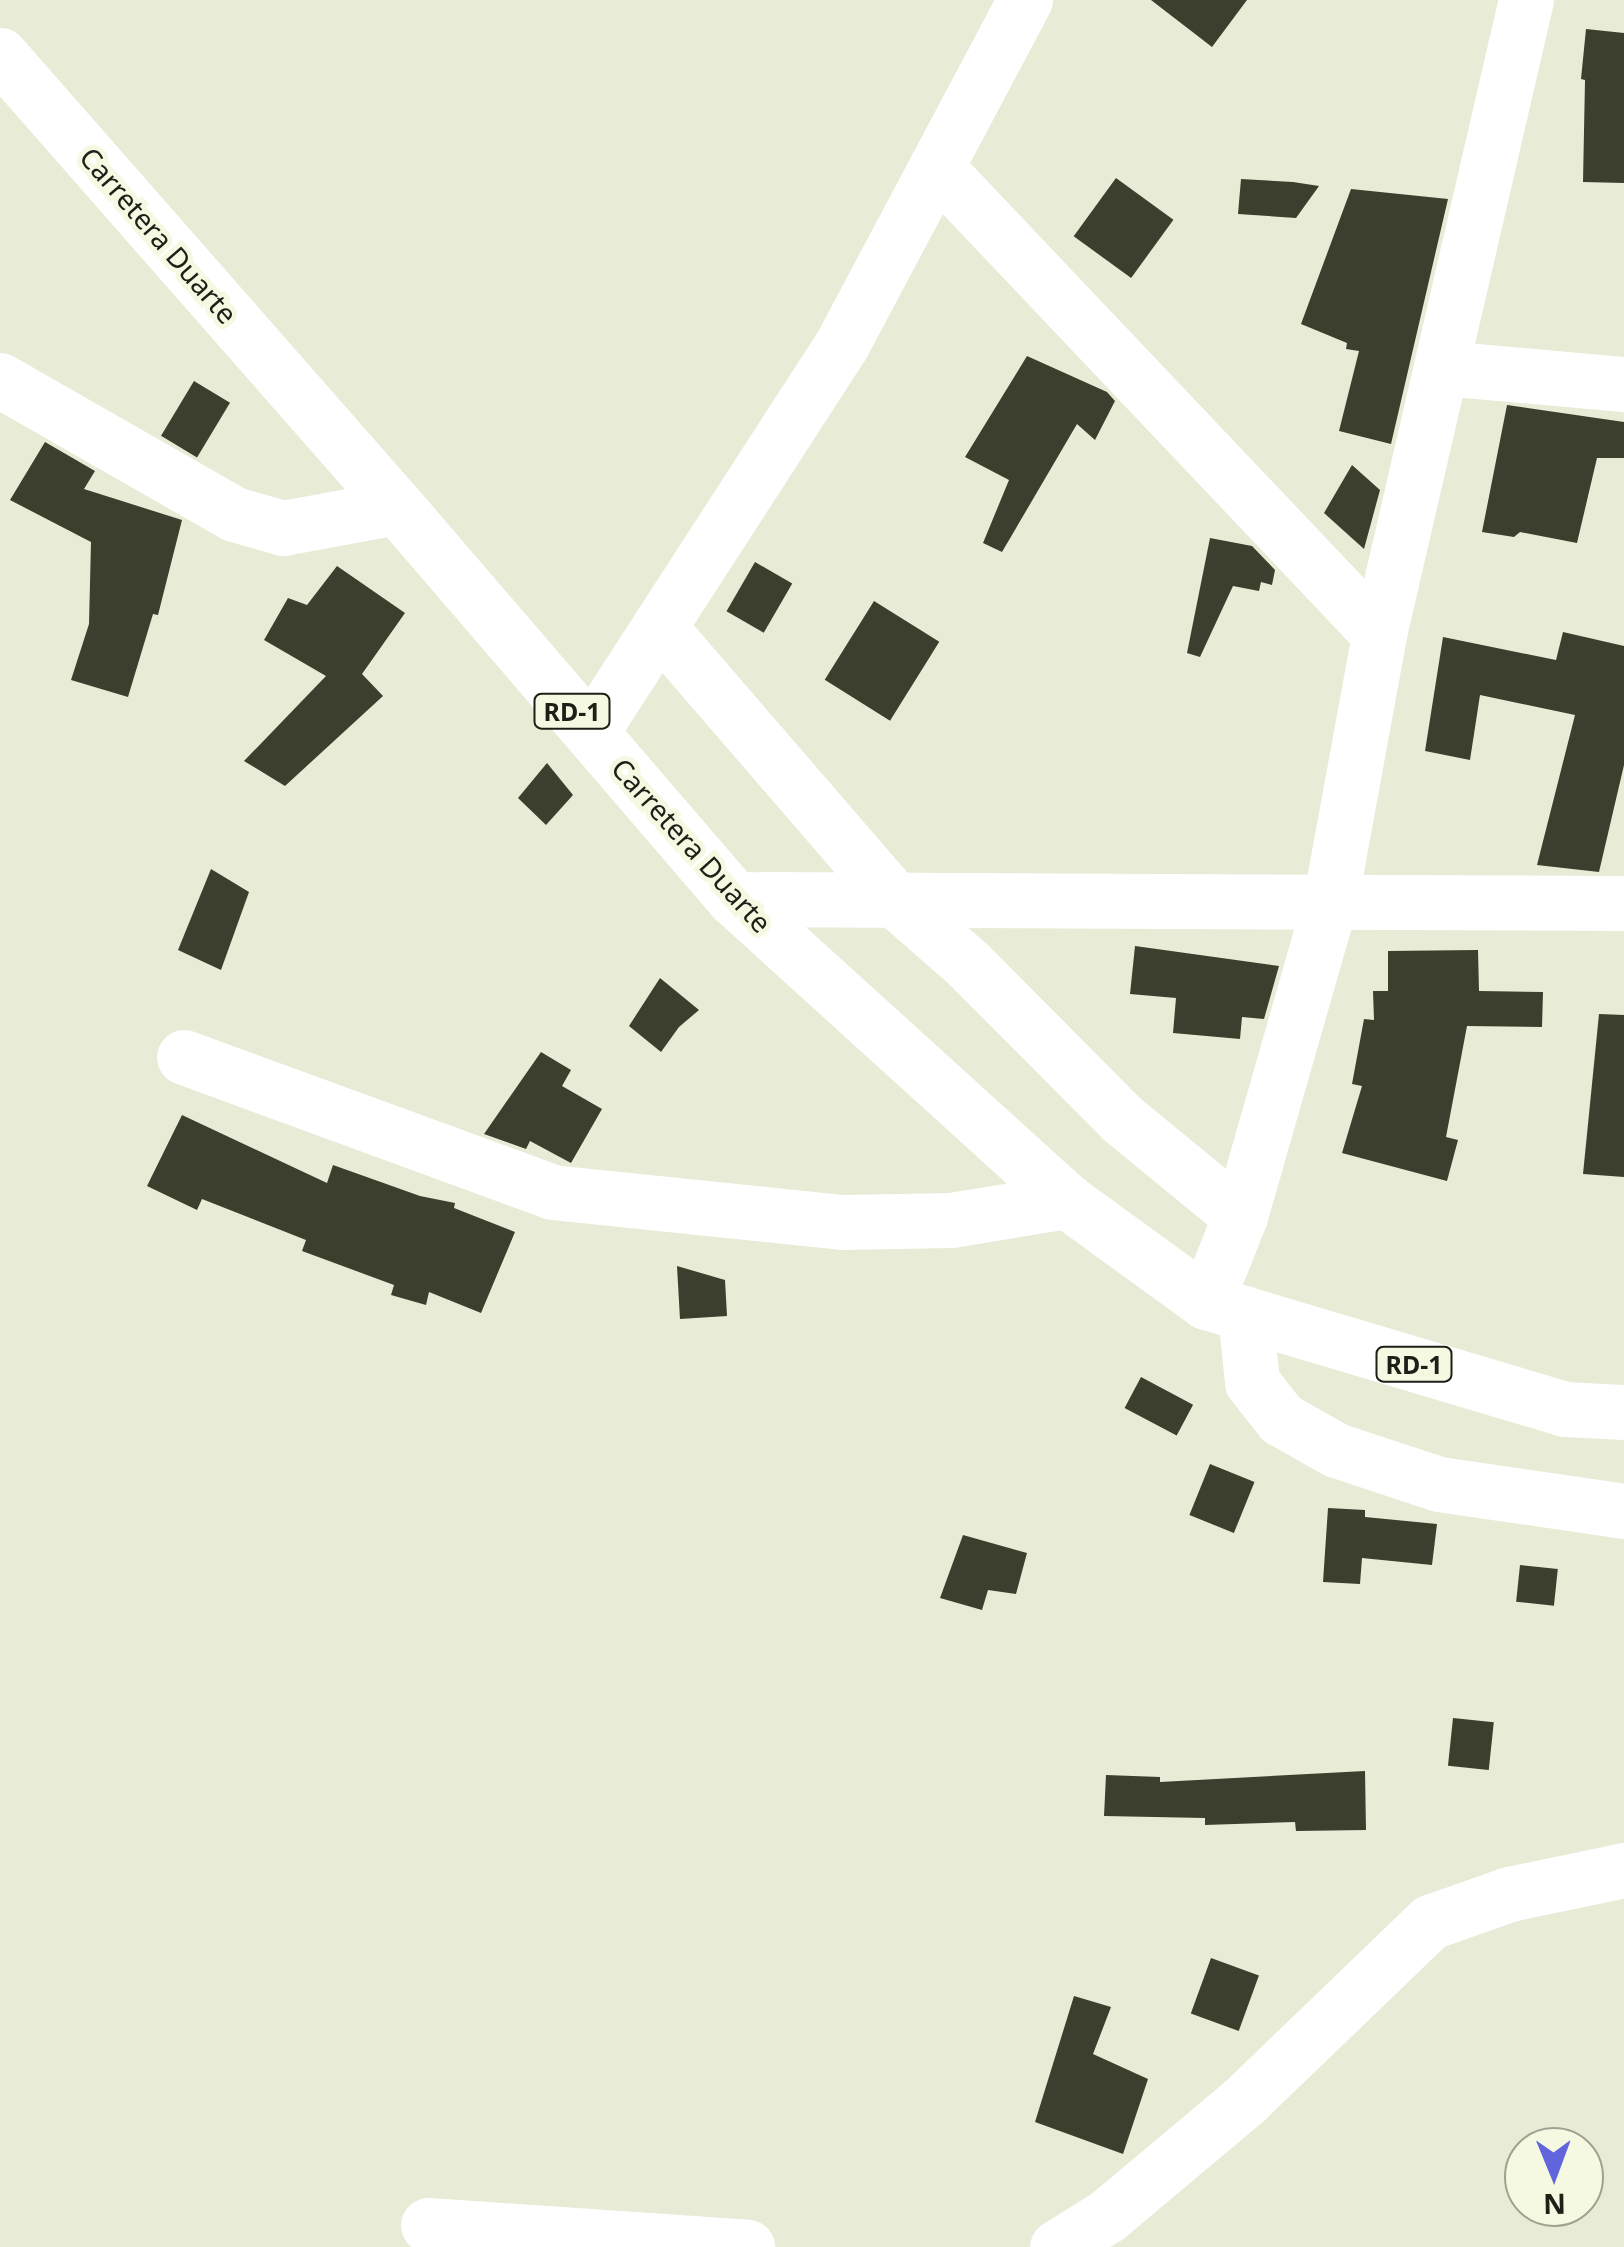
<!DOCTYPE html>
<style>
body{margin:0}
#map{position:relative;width:1624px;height:2247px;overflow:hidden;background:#e8ebd5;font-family:"Noto Sans",sans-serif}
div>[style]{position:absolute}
.building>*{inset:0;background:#3c3f2d;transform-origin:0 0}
.minor>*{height:55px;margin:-27.5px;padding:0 27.5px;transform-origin:27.5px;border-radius:27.5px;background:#fff}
.major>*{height:55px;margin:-27.5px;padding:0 27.5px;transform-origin:27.5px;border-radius:27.5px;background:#fff}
span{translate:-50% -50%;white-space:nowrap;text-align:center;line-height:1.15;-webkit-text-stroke:10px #f5f9e2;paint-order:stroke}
.shield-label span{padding:2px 8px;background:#f5f9e2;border:2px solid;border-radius:8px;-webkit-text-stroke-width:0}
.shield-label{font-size:25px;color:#1e1f17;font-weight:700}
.street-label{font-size:28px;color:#1e1f17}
.north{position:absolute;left:1504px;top:2127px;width:100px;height:100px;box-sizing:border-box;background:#f5f9e2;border:2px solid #9fa291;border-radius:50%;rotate:179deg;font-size:28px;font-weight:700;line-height:40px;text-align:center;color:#1e1f17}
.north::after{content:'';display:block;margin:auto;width:35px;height:45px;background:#6065dd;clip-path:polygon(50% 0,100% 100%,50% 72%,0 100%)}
</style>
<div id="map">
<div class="building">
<i style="clip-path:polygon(1151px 0,1247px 0,1212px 47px)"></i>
<i style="clip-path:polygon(1586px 29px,1624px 33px,1624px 183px,1583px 182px,1585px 80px,1581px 79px)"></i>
<i style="left:1116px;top:178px;width:71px;height:72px;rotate:36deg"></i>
<i style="clip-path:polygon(1241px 179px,1293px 182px,1319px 186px,1296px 218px,1238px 214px)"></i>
<i style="clip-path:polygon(1351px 189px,1448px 199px,1391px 444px,1339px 431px,1359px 351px,1346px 349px,1347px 343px,1301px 324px)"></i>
<i style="clip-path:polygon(1027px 356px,1107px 392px,1115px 401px,1095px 440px,1077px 424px,1002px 552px,983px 543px,1009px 480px,965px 457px)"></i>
<i style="left:194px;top:381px;width:42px;height:64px;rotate:31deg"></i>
<i style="clip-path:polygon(1507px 405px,1624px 422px,1624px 458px,1597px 458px,1577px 543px,1520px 532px,1514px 537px,1482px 532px)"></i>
<i style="clip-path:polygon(45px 442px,95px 471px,84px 489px,182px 520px,158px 615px,153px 614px,128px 697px,71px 680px,89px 624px,91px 542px,10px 500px)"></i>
<i style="clip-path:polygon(1352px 465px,1380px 490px,1364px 549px,1324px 513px)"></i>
<i style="clip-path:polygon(1210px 538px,1252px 546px,1275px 570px,1272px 585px,1261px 582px,1259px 591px,1233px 586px,1200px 657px,1187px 653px)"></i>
<i style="left:755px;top:562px;width:43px;height:57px;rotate:30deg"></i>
<i style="clip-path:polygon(337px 566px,405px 613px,362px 674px,383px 696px,285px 786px,244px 761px,326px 676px,264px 640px,288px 598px,307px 605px)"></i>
<i style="left:874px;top:601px;width:77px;height:93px;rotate:32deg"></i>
<i style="clip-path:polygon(1563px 632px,1624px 646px,1624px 765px,1599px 872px,1537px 865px,1575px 715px,1480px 695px,1470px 760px,1425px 751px,1443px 637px,1556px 660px)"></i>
<i style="clip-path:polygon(547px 763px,573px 795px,546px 825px,518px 798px)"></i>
<i style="clip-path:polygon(211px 869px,249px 892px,221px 970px,178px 950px)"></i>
<i style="clip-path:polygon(1135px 946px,1279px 966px,1264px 1019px,1242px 1017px,1240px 1039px,1173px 1033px,1176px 998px,1130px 994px)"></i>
<i style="clip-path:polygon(1478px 950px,1479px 991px,1543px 992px,1542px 1027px,1467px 1026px,1446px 1137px,1458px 1140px,1447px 1181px,1342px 1153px,1362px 1086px,1352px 1084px,1364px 1019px,1374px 1020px,1373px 991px,1388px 991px,1388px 951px)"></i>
<i style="clip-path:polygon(660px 978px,699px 1010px,679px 1027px,661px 1052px,629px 1026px)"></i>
<i style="clip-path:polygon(1599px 1014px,1624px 1015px,1624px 1177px,1583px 1174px)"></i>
<i style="clip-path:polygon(541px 1052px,571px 1070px,562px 1086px,602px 1109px,571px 1163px,530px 1141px,526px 1149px,484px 1134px)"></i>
<i style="clip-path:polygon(182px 1115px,327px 1183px,333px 1165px,420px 1196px,455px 1203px,454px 1208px,515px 1232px,481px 1313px,429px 1292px,426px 1305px,391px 1295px,394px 1285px,302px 1251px,306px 1240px,202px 1199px,197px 1210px,147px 1186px)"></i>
<i style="clip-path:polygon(677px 1266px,725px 1280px,727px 1316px,680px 1319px)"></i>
<i style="left:1141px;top:1377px;width:59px;height:35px;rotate:28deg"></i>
<i style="left:1210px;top:1464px;width:48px;height:55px;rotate:22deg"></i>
<i style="clip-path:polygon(1328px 1508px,1365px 1510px,1365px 1517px,1437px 1524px,1432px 1565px,1362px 1558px,1360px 1584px,1323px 1582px)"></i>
<i style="clip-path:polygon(963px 1535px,1027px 1553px,1016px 1594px,988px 1590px,982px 1610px,940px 1598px)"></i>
<i style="left:1520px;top:1565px;width:38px;height:37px;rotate:6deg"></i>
<i style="left:1453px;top:1718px;width:41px;height:48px;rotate:6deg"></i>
<i style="clip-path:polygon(1365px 1771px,1366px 1830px,1296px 1831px,1295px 1822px,1205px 1825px,1205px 1818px,1104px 1816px,1106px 1775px,1160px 1777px,1160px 1782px)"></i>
<i style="left:1211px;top:1958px;width:51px;height:59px;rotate:20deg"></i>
<i style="clip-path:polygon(1074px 1996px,1111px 2007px,1093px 2054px,1148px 2079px,1123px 2154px,1035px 2122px)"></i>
</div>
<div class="minor">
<i style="left:936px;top:167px;width:644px;rotate:46.51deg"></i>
<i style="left:1443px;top:368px;width:182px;rotate:5.1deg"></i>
<i style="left:0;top:380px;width:270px;rotate:29.8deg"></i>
<i style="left:234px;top:514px;width:51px;rotate:15.9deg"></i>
<i style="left:283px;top:528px;width:116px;rotate:-10.4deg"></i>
<i style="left:659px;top:627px;width:361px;rotate:49.2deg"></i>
<i style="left:895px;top:900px;width:98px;rotate:41.3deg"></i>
<i style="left:969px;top:965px;width:217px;rotate:45.2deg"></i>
<i style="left:1122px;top:1119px;width:153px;rotate:39.4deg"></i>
<i style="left:591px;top:732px;width:462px;rotate:-57.1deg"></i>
<i style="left:842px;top:344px;width:390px;rotate:-62deg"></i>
<i style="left:734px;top:899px;width:890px;rotate:0.26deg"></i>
<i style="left:184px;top:1057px;width:392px;rotate:20.1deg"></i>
<i style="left:552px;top:1192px;width:292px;rotate:5.9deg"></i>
<i style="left:842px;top:1222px;width:109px;rotate:-1.1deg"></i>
<i style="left:951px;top:1220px;width:118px;rotate:-9.3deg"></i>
<i style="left:1206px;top:1302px;width:92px;rotate:-68.4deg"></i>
<i style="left:1240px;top:1216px;width:327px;rotate:-74deg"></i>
<i style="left:1330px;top:902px;width:272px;rotate:-79.6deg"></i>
<i style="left:1379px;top:634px;width:651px;rotate:-76.95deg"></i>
<i style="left:1245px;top:1313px;width:69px;rotate:84.2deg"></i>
<i style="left:1252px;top:1382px;width:47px;rotate:51.9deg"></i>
<i style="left:1281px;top:1419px;width:63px;rotate:29.4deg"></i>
<i style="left:1336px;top:1450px;width:108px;rotate:18.3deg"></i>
<i style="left:1439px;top:1484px;width:187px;rotate:8.3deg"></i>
<i style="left:428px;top:2225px;width:320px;rotate:3.9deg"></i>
<i style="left:1057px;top:2247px;width:59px;rotate:-31.8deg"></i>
<i style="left:1107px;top:2216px;width:180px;rotate:-40deg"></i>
<i style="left:1245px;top:2100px;width:257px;rotate:-43.9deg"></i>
<i style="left:1430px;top:1922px;width:84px;rotate:-19.5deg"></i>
<i style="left:1509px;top:1894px;width:117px;rotate:-11.8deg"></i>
</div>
<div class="major">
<i style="left:0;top:55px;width:602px;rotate:48.71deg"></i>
<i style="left:397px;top:507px;width:517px;rotate:49.31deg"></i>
<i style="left:734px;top:899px;width:450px;rotate:42.2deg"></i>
<i style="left:1067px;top:1201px;width:172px;rotate:36deg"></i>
<i style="left:1206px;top:1302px;width:374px;rotate:16.6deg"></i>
<i style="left:1564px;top:1409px;width:60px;rotate:2.9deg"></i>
</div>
<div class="shield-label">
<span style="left:572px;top:711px">RD-1</span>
<span style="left:1414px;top:1364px">RD-1</span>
</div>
<div class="street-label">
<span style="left:159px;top:235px;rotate:49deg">Carretera Duarte</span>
<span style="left:692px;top:845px;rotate:48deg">Carretera Duarte</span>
</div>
<div class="north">N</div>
</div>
